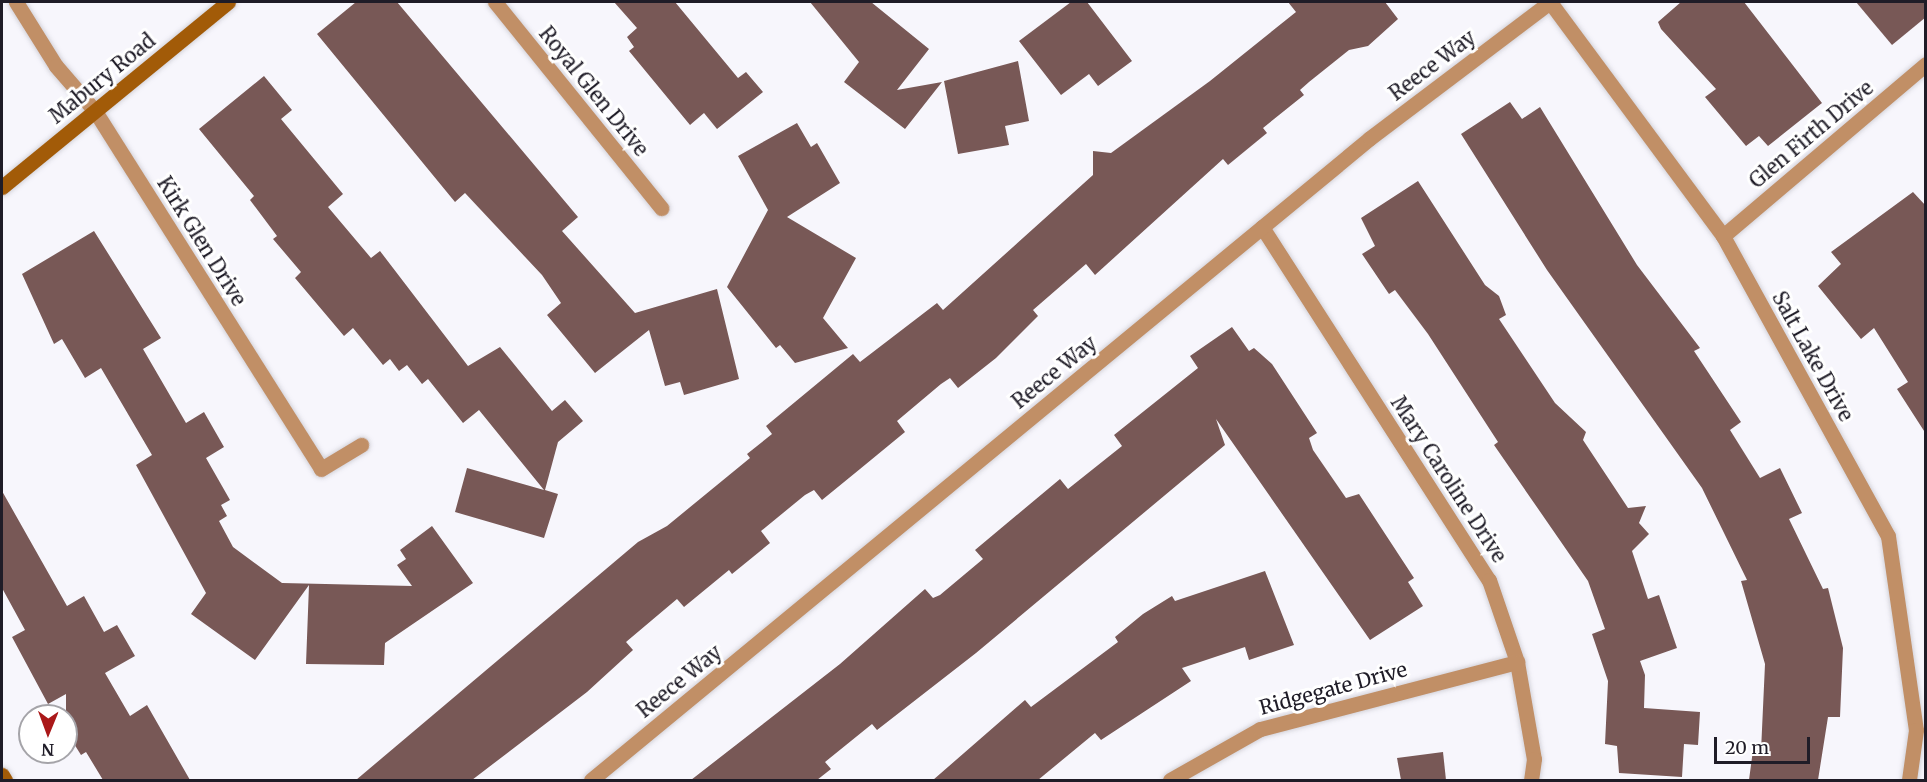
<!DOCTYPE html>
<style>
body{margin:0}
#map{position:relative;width:1927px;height:782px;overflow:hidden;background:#f7f6fc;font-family:Merriweather,serif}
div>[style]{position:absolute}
.building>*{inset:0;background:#785856}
.roads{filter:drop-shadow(0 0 2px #d4d3da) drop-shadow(0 0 2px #d4d3da)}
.minor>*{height:15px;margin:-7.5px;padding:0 7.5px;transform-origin:7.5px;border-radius:7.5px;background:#c18f66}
.secondary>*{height:15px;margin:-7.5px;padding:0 7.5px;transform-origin:7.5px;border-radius:7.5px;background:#a25b08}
span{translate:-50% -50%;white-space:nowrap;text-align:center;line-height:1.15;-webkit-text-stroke:6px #fff;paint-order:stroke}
.street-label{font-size:20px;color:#1f1c27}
.frame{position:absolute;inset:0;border:3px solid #1f1c27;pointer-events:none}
.north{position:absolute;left:18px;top:704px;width:60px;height:60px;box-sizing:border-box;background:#fff;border:2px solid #a5a4a9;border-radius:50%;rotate:181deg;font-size:16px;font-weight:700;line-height:24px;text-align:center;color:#1f1c27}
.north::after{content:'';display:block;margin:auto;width:21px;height:27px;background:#aa1819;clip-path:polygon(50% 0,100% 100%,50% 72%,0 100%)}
.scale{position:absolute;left:1714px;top:737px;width:96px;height:27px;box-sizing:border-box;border:3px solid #1f1c27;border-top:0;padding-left:8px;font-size:18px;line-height:21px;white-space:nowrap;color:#1f1c27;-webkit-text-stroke:4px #fff;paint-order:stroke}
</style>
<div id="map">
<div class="building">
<i style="clip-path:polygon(356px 2px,397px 2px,578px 217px,562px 231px,635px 313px,717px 289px,739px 379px,684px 395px,680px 382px,665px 386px,649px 330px,595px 373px,547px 315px,561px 303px,542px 275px,465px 193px,455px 202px,317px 34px)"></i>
<i style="clip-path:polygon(614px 2px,675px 2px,738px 78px,746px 72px,763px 92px,717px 129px,704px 113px,690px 125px,629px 51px,634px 47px,627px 37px,637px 28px)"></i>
<i style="clip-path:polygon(810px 2px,871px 2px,929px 49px,897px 90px,942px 82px,905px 129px,844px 82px,859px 62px)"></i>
<i style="clip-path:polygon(1071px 2px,1087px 2px,1132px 61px,1098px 86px,1089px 74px,1061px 95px,1019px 41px)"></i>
<i style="clip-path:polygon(1288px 2px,1385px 2px,1398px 19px,1368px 46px,1349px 50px,1309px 82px,1300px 90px,1304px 95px,1263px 128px,1267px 133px,1228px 165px,1223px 159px,1095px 275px,1086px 264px,1033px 310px,1038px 316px,996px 358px,958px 388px,950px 378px,941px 384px,897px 421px,905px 432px,860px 469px,822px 500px,814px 490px,805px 495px,761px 531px,770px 543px,732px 574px,729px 570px,684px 607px,677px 599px,626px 642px,633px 650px,587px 692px,472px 780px,356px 780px,638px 542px,667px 526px,750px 458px,747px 454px,772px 434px,766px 426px,853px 354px,860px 362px,937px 303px,943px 310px,1093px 175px,1093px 151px,1111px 153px,1210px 81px,1296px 12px)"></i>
<i style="clip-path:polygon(1681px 2px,1744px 2px,1822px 103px,1768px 146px,1759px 136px,1746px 146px,1705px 97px,1716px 89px,1661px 29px,1658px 22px)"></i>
<i style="clip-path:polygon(1856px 2px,1926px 2px,1926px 17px,1892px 45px)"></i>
<i style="clip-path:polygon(1018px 61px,1029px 121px,1005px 126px,1009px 145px,958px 154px,944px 81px)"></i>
<i style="clip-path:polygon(264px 76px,292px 110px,281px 119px,343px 194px,328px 207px,371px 258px,380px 251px,468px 366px,500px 347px,552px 411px,565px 400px,583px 421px,558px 442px,545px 490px,558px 494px,544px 538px,455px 512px,467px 468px,544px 490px,479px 410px,463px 423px,428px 379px,422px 384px,407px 365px,399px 371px,390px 359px,383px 365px,353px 328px,344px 336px,295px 278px,301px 272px,273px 239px,277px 236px,250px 200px,254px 196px,199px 129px)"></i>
<i style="clip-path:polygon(1510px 102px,1522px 119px,1540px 107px,1637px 265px,1700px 348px,1694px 351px,1741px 422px,1730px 430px,1760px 478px,1780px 468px,1802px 513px,1789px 519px,1823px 589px,1828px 588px,1843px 648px,1840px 717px,1828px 717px,1818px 780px,1749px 780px,1753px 750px,1761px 751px,1765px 664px,1741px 581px,1747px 580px,1702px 488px,1547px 270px,1461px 134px)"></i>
<i style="clip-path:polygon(797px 123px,811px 147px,817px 143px,840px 183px,787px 217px,856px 258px,823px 318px,848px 348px,795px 363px,780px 345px,776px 348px,727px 287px,768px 210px,738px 156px)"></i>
<i style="clip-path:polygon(1418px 181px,1485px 285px,1499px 296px,1506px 315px,1499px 319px,1555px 403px,1586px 432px,1583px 440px,1628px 508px,1646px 506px,1639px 523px,1649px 534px,1632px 551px,1648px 599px,1659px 595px,1677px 648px,1640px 661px,1645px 675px,1644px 708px,1700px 712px,1698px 745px,1684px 744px,1682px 777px,1619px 773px,1617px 746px,1605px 744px,1608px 681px,1592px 634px,1605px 629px,1588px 581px,1494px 445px,1498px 442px,1428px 334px,1395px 290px,1389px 294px,1362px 254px,1375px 246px,1361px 218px)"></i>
<i style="clip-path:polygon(1913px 192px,1926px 206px,1926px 434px,1897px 389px,1908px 382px,1874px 328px,1861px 339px,1818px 286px,1841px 264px,1831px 252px)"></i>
<i style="clip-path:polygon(94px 231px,161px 338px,143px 349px,186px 423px,204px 412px,224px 447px,206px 458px,230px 500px,221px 505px,227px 516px,219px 521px,233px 547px,282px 583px,412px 586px,397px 565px,406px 559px,400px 550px,432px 526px,473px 583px,385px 643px,384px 665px,306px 664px,309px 585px,255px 660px,191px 614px,206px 593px,136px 465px,152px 455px,101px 368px,85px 378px,62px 339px,54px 344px,22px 274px)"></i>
<i style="clip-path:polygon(1232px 327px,1249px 351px,1254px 348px,1272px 364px,1317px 433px,1309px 438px,1313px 450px,1346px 498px,1359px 494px,1414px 578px,1408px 582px,1423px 606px,1370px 640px,1216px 419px,1225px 445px,976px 653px,877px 730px,872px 724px,825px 762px,831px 769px,817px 780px,691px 780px,840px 664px,925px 589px,933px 598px,940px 595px,983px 559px,975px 550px,1060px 479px,1068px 489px,1122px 446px,1114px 435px,1198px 368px,1190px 356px)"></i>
<i style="clip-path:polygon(2px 491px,67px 606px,84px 596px,104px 632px,117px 625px,135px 656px,105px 673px,130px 716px,147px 705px,190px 780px,103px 780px,86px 752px,81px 755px,66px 731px,66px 694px,48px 704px,12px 637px,25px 630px,2px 588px)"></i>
<i style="clip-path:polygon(1265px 571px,1294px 645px,1249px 660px,1245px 647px,1182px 668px,1191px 681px,1101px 740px,1095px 733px,1038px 780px,933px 780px,1025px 700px,1031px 707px,1118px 642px,1115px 637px,1143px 614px,1172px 596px,1175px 601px)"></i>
<i style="clip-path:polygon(1443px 752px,1446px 780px,1401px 780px,1397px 758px)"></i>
</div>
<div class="roads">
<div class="minor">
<i style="left:16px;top:2px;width:75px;rotate:58deg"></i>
<i style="left:56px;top:66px;width:60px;rotate:49.1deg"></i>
<i style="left:95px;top:111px;width:423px;rotate:57.7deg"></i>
<i style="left:321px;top:469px;width:47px;rotate:-31deg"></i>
<i style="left:495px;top:2px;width:265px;rotate:51.1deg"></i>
<i style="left:1550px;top:2px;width:291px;rotate:53.5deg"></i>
<i style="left:1723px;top:236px;width:342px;rotate:61.2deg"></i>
<i style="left:1888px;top:536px;width:196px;rotate:81.8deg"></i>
<i style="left:1916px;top:730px;width:50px;rotate:98deg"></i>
<i style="left:1262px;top:227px;width:420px;rotate:57.3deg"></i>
<i style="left:1489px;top:580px;width:87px;rotate:71.1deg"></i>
<i style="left:1517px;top:662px;width:98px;rotate:80.1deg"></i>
<i style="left:1534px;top:759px;width:21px;rotate:98deg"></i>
<i style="left:1723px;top:236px;width:266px;rotate:-40.3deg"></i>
<i style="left:591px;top:780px;width:1009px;rotate:-39.49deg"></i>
<i style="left:1370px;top:138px;width:226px;rotate:-37.1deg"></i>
<i style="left:1170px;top:780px;width:103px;rotate:-29.5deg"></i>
<i style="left:1260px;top:729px;width:266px;rotate:-14.6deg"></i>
</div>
<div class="secondary">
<i style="left:2px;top:187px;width:292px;rotate:-39.3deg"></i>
<i style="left:2px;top:775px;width:6px;rotate:59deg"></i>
</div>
</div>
<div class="street-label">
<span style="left:1432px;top:65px;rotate:-37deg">Reece Way</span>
<span style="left:102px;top:78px;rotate:-39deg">Mabury Road</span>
<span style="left:594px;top:91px;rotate:51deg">Royal Glen Drive</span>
<span style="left:1811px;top:134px;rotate:-40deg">Glen Firth Drive</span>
<span style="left:202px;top:241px;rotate:58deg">Kirk Glen Drive</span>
<span style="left:1813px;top:356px;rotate:61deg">Salt Lake Drive</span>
<span style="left:1054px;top:372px;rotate:-39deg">Reece Way</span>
<span style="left:1449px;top:479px;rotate:57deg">Mary Caroline Drive</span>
<span style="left:679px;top:681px;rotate:-39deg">Reece Way</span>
<span style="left:1333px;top:688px;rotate:-15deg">Ridgegate Drive</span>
</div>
<div class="frame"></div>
<div class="north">N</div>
<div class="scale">20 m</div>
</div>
